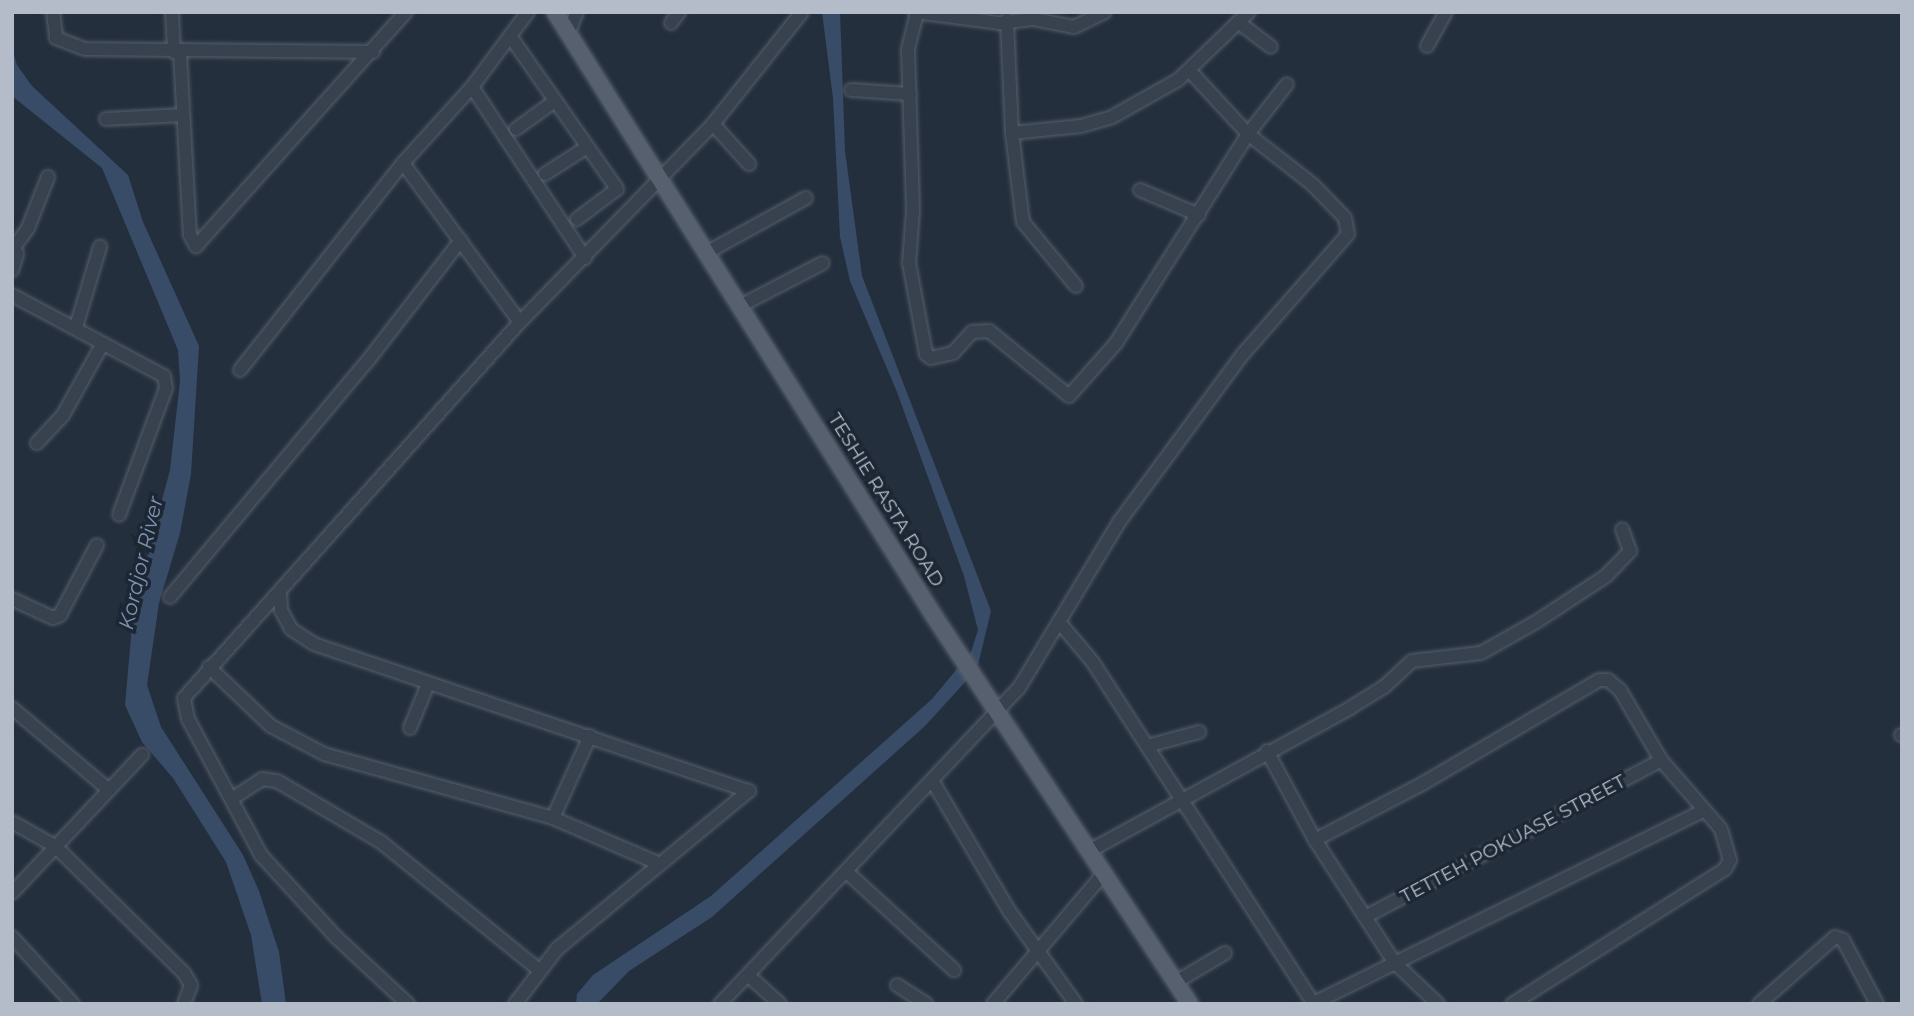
<!DOCTYPE html>
<style>
body{margin:0}
#map{position:relative;width:1914px;height:1016px;overflow:hidden;background:#242f3e;font-family:Montserrat,sans-serif}
div>[style]{position:absolute}
.water>*{inset:0;background:#394c67}
.roads{filter:drop-shadow(0 0 2px #565f6c) drop-shadow(0 0 2px #565f6c)}
.minor>*{height:12px;margin:-6px;padding:0 6px;transform-origin:6px;border-radius:6px;background:#38414e}
.major>*{height:16px;margin:-8px;padding:0 8px;transform-origin:8px;border-radius:8px;background:#56606e}
span{translate:-50% -50%;white-space:nowrap;text-align:center;line-height:1.15;-webkit-text-stroke:7px #1d2633;paint-order:stroke}
.street-label{font-size:19px;color:#b4bcc9}
.water-label{font-size:21px;color:#7c92b1;font-style:italic}
.frame{position:absolute;inset:0;border:14px solid #b4bcc9;pointer-events:none}
</style>
<div id="map">
<div class="water">
<i style="clip-path:polygon(822px 12px,840px 12px,845px 151px,862px 276px,991px 611px,977px 669px,925px 726px,712px 917px,629px 971px,597px 1004px,576px 1004px,577px 994px,593px 975px,711px 896px,932px 699px,971px 652px,978px 630px,964px 576px,897px 392px,850px 281px,840px 237px,833px 98px)"></i>
<i style="clip-path:polygon(12px 48px,17px 65px,32px 86px,128px 175px,143px 222px,199px 346px,191px 474px,180px 533px,159px 603px,147px 685px,161px 727px,243px 855px,259px 891px,279px 952px,286px 1004px,262px 1004px,251px 935px,226px 862px,173px 778px,142px 742px,125px 705px,134px 604px,170px 470px,180px 381px,178px 350px,102px 168px,12px 96px)"></i>
</div>
<div class="roads">
<div class="minor">
<i style="left:53px;top:12px;width:26px;rotate:83deg"></i>
<i style="left:56px;top:38px;width:31px;rotate:21deg"></i>
<i style="left:85px;top:49px;width:288px;rotate:0.6deg"></i>
<i style="left:172px;top:12px;width:40px;rotate:87.1deg"></i>
<i style="left:915px;top:12px;width:86px;rotate:7.4deg"></i>
<i style="left:1000px;top:23px;width:34px;rotate:-7deg"></i>
<i style="left:1034px;top:19px;width:41px;rotate:11.3deg"></i>
<i style="left:1074px;top:27px;width:34px;rotate:-26deg"></i>
<i style="left:917px;top:13px;width:38px;rotate:104deg"></i>
<i style="left:908px;top:50px;width:160px;rotate:88.2deg"></i>
<i style="left:913px;top:210px;width:53px;rotate:94.3deg"></i>
<i style="left:909px;top:263px;width:93px;rotate:79.4deg"></i>
<i style="left:926px;top:354px;width:6px;rotate:39deg"></i>
<i style="left:931px;top:358px;width:23px;rotate:-13deg"></i>
<i style="left:953px;top:353px;width:28px;rotate:-48deg"></i>
<i style="left:972px;top:332px;width:17px;rotate:-3deg"></i>
<i style="left:989px;top:331px;width:103px;rotate:39.1deg"></i>
<i style="left:1069px;top:396px;width:71px;rotate:-48.4deg"></i>
<i style="left:1116px;top:343px;width:247px;rotate:-57.7deg"></i>
<i style="left:1248px;top:134px;width:63px;rotate:-52deg"></i>
<i style="left:1007px;top:20px;width:113px;rotate:87.5deg"></i>
<i style="left:1012px;top:133px;width:90px;rotate:83deg"></i>
<i style="left:1023px;top:222px;width:83px;rotate:50.4deg"></i>
<i style="left:1238px;top:22px;width:41px;rotate:37.1deg"></i>
<i style="left:671px;top:23px;width:14px;rotate:-54deg"></i>
<i style="left:568px;top:34px;width:24px;rotate:-68deg"></i>
<i style="left:510px;top:36px;width:187px;rotate:55deg"></i>
<i style="left:617px;top:189px;width:50px;rotate:143.1deg"></i>
<i style="left:1427px;top:46px;width:39px;rotate:-61deg"></i>
<i style="left:180px;top:52px;width:183px;rotate:86.9deg"></i>
<i style="left:190px;top:235px;width:13px;rotate:61deg"></i>
<i style="left:196px;top:246px;width:314px;rotate:-48.1deg"></i>
<i style="left:472px;top:87px;width:205px;rotate:56.5deg"></i>
<i style="left:851px;top:90px;width:59px;rotate:3.9deg"></i>
<i style="left:106px;top:119px;width:77px;rotate:-3deg"></i>
<i style="left:713px;top:124px;width:54px;rotate:48deg"></i>
<i style="left:516px;top:129px;width:48px;rotate:-35.7deg"></i>
<i style="left:1012px;top:133px;width:69px;rotate:-5.8deg"></i>
<i style="left:1081px;top:126px;width:32px;rotate:-16deg"></i>
<i style="left:1112px;top:117px;width:76px;rotate:-29.3deg"></i>
<i style="left:1178px;top:80px;width:98px;rotate:-43.8deg"></i>
<i style="left:403px;top:163px;width:197px;rotate:53.7deg"></i>
<i style="left:545px;top:174px;width:50px;rotate:-32.7deg"></i>
<i style="left:1140px;top:190px;width:64px;rotate:23deg"></i>
<i style="left:12px;top:244px;width:11px;rotate:63deg"></i>
<i style="left:17px;top:254px;width:17px;rotate:107deg"></i>
<i style="left:15px;top:246px;width:22px;rotate:-54deg"></i>
<i style="left:28px;top:228px;width:55px;rotate:-68.6deg"></i>
<i style="left:706px;top:253px;width:114px;rotate:-28.8deg"></i>
<i style="left:12px;top:295px;width:172px;rotate:28.1deg"></i>
<i style="left:164px;top:376px;width:12px;rotate:81deg"></i>
<i style="left:166px;top:388px;width:135px;rotate:110.3deg"></i>
<i style="left:740px;top:306px;width:93px;rotate:-27.4deg"></i>
<i style="left:76px;top:327px;width:84px;rotate:-73.3deg"></i>
<i style="left:240px;top:370px;width:263px;rotate:-51.8deg"></i>
<i style="left:403px;top:163px;width:103px;rotate:-47.8deg"></i>
<i style="left:472px;top:87px;width:94px;rotate:-53.3deg"></i>
<i style="left:37px;top:443px;width:38px;rotate:-47deg"></i>
<i style="left:63px;top:415px;width:82px;rotate:-60.9deg"></i>
<i style="left:280px;top:591px;width:19px;rotate:87deg"></i>
<i style="left:281px;top:610px;width:21px;rotate:62deg"></i>
<i style="left:291px;top:629px;width:27px;rotate:33deg"></i>
<i style="left:314px;top:644px;width:459px;rotate:18.7deg"></i>
<i style="left:170px;top:597px;width:305px;rotate:-50.1deg"></i>
<i style="left:366px;top:363px;width:155px;rotate:-52.3deg"></i>
<i style="left:12px;top:599px;width:45px;rotate:24.9deg"></i>
<i style="left:53px;top:618px;width:8px;rotate:-23deg"></i>
<i style="left:60px;top:615px;width:79px;rotate:-62.1deg"></i>
<i style="left:1059px;top:622px;width:51px;rotate:49.8deg"></i>
<i style="left:1092px;top:661px;width:409px;rotate:57.1deg"></i>
<i style="left:209px;top:667px;width:86px;rotate:43.6deg"></i>
<i style="left:271px;top:726px;width:60px;rotate:27.8deg"></i>
<i style="left:324px;top:754px;width:238px;rotate:15.6deg"></i>
<i style="left:553px;top:818px;width:90px;rotate:-65.7deg"></i>
<i style="left:12px;top:708px;width:127px;rotate:40.2deg"></i>
<i style="left:410px;top:728px;width:48px;rotate:-67.8deg"></i>
<i style="left:1901px;top:735px;width:1px"></i>
<i style="left:1147px;top:746px;width:54px;rotate:-15.1deg"></i>
<i style="left:1267px;top:751px;width:101px;rotate:61.7deg"></i>
<i style="left:1315px;top:840px;width:147px;rotate:57deg"></i>
<i style="left:1395px;top:963px;width:59px;rotate:43.6deg"></i>
<i style="left:933px;top:782px;width:151px;rotate:59.4deg"></i>
<i style="left:1010px;top:912px;width:113px;rotate:54.3deg"></i>
<i style="left:233px;top:798px;width:35px;rotate:-33deg"></i>
<i style="left:262px;top:779px;width:15px;rotate:8deg"></i>
<i style="left:277px;top:781px;width:121px;rotate:30.4deg"></i>
<i style="left:381px;top:842px;width:202px;rotate:39deg"></i>
<i style="left:553px;top:818px;width:116px;rotate:23.3deg"></i>
<i style="left:12px;top:822px;width:49px;rotate:29.2deg"></i>
<i style="left:55px;top:846px;width:181px;rotate:44.6deg"></i>
<i style="left:184px;top:973px;width:14px;rotate:60deg"></i>
<i style="left:191px;top:985px;width:20px;rotate:110deg"></i>
<i style="left:1315px;top:840px;width:121px;rotate:-27.6deg"></i>
<i style="left:1422px;top:784px;width:205px;rotate:-30.4deg"></i>
<i style="left:1599px;top:680px;width:9px"></i>
<i style="left:1608px;top:680px;width:16px;rotate:40deg"></i>
<i style="left:1620px;top:690px;width:81px;rotate:59.6deg"></i>
<i style="left:1661px;top:760px;width:91px;rotate:49deg"></i>
<i style="left:1721px;top:829px;width:32px;rotate:74deg"></i>
<i style="left:1730px;top:860px;width:10px;rotate:119deg"></i>
<i style="left:1725px;top:869px;width:252px;rotate:147.6deg"></i>
<i style="left:1091px;top:850px;width:295px;rotate:-28.7deg"></i>
<i style="left:1350px;top:708px;width:40px;rotate:-32deg"></i>
<i style="left:1384px;top:687px;width:38px;rotate:-43deg"></i>
<i style="left:1412px;top:661px;width:69px;rotate:-6.6deg"></i>
<i style="left:1481px;top:653px;width:63px;rotate:-29.4deg"></i>
<i style="left:1536px;top:622px;width:84px;rotate:-33.3deg"></i>
<i style="left:1606px;top:576px;width:35px;rotate:-46deg"></i>
<i style="left:1630px;top:551px;width:23px;rotate:-110deg"></i>
<i style="left:848px;top:873px;width:144px;rotate:42.5deg"></i>
<i style="left:12px;top:893px;width:190px;rotate:-46.7deg"></i>
<i style="left:1365px;top:917px;width:335px;rotate:-27.9deg"></i>
<i style="left:12px;top:937px;width:91px;rotate:47.7deg"></i>
<i style="left:749px;top:976px;width:42px;rotate:42.1deg"></i>
<i style="left:1176px;top:982px;width:57px;rotate:-30.6deg"></i>
<i style="left:897px;top:985px;width:35px;rotate:33deg"></i>
<i style="left:408px;top:1004px;width:97px;rotate:-137.1deg"></i>
<i style="left:337px;top:938px;width:113px;rotate:-132.5deg"></i>
<i style="left:261px;top:855px;width:154px;rotate:-118.2deg"></i>
<i style="left:188px;top:719px;width:21px;rotate:-101deg"></i>
<i style="left:184px;top:698px;width:504px;rotate:-48.22deg"></i>
<i style="left:520px;top:322px;width:277px;rotate:-45.7deg"></i>
<i style="left:713px;top:124px;width:143px;rotate:-51.5deg"></i>
<i style="left:515px;top:1004px;width:69px;rotate:-52.6deg"></i>
<i style="left:557px;top:949px;width:249px;rotate:-39.5deg"></i>
<i style="left:720px;top:1004px;width:435px;rotate:-46.6deg"></i>
<i style="left:1019px;top:688px;width:194px;rotate:-58.9deg"></i>
<i style="left:1119px;top:522px;width:209px;rotate:-53.6deg"></i>
<i style="left:1243px;top:354px;width:159px;rotate:-48.8deg"></i>
<i style="left:1348px;top:234px;width:16px;rotate:-101deg"></i>
<i style="left:1345px;top:218px;width:47px;rotate:-134.1deg"></i>
<i style="left:1312px;top:184px;width:81px;rotate:-142deg"></i>
<i style="left:1248px;top:134px;width:87px;rotate:-132.7deg"></i>
<i style="left:993px;top:1004px;width:173px;rotate:-49.7deg"></i>
<i style="left:1312px;top:1004px;width:435px;rotate:-26.3deg"></i>
<i style="left:1759px;top:1004px;width:101px;rotate:-41.4deg"></i>
<i style="left:1835px;top:937px;width:9px;rotate:21deg"></i>
<i style="left:1843px;top:940px;width:72px;rotate:62deg"></i>
</div>
<div class="major">
<i style="left:555px;top:12px;width:713px;rotate:57.89deg"></i>
<i style="left:934px;top:616px;width:465px;rotate:56.6deg"></i>
</div>
</div>
<div class="street-label">
<span style="left:886px;top:500px;rotate:58deg">TESHIE RASTA ROAD</span>
<span style="left:1513px;top:839px;rotate:-28deg">TETTEH POKUASE STREET</span>
</div>
<div class="water-label">
<span style="left:141px;top:563px;rotate:-77deg">Kordjor River</span>
</div>
<div class="frame"></div>
</div>
